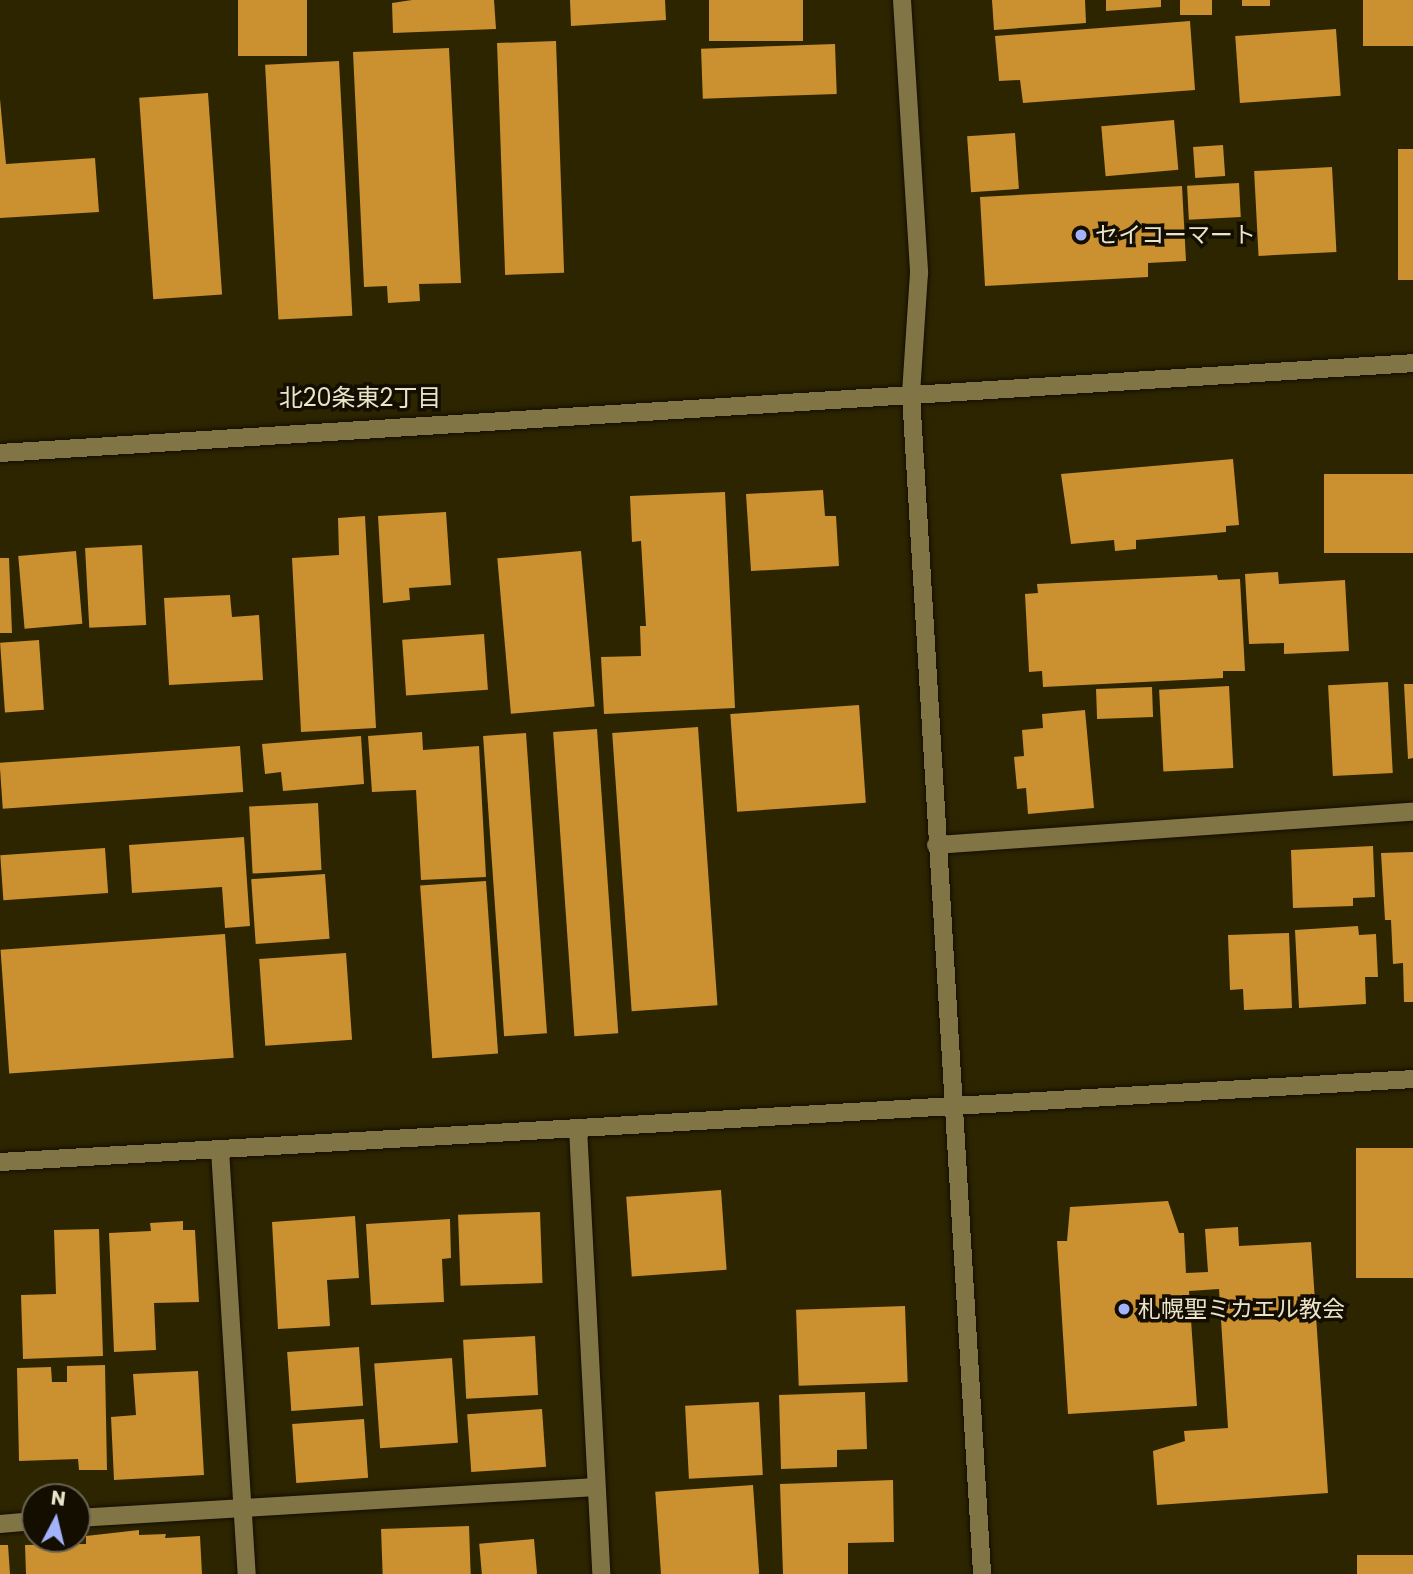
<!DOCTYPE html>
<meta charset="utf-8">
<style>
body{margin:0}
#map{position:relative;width:1413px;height:1574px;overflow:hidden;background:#2d2500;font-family:Poppins,"Noto Sans JP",sans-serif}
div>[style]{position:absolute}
.building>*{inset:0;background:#cb902f;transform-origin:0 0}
.roads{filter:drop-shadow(0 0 2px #140e00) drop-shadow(0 0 2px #140e00)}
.lane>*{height:18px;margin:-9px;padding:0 9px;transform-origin:9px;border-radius:9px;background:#827545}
.street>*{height:18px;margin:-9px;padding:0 9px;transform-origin:9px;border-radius:9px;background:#827545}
.secondary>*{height:18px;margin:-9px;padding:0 9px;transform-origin:9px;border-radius:9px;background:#827545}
.dots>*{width:19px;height:19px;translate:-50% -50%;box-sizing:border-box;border:4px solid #130e00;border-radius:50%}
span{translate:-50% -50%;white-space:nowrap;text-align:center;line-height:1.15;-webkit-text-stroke:7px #130e00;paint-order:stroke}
.poi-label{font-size:23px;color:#ebe4cb}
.left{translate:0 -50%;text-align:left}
.neighbourhood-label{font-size:24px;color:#ebe4cb}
.north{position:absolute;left:21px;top:1483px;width:70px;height:70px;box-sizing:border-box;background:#130e00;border:2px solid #696451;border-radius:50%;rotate:7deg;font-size:19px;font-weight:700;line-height:28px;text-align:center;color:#ebe4cb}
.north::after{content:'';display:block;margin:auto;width:24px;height:32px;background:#a4b2fc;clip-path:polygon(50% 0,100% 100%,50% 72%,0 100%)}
</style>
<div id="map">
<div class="building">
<i style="left:238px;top:0;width:69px;height:56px"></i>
<i style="clip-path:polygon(412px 0,494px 0,496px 29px,393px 33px,392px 3px)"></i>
<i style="clip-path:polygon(570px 0,665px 0,666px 20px,571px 26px)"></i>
<i style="left:709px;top:0;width:94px;height:41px"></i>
<i style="clip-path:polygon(992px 0,1085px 0,1086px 23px,994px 30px)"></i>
<i style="clip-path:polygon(1106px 0,1161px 0,1161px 7px,1106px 11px)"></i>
<i style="left:1180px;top:0;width:32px;height:15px"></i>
<i style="left:1242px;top:0;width:28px;height:6px"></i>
<i style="left:1363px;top:0;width:50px;height:46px"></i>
<i style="clip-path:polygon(1190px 21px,1195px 90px,1023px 103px,1020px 80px,999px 81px,995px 36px)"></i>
<i style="left:1336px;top:29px;width:67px;height:101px;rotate:86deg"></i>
<i style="left:556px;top:41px;width:232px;height:59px;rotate:88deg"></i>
<i style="left:835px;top:44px;width:50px;height:134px;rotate:88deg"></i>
<i style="clip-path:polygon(449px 48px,461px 283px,419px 284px,420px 301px,388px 303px,387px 286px,364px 287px,353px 52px)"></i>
<i style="left:339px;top:61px;width:255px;height:74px;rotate:87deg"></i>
<i style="left:208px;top:93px;width:202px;height:69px;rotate:86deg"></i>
<i style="clip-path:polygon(0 99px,6px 164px,95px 158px,99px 212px,0 218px)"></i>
<i style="left:1174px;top:120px;width:50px;height:73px;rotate:85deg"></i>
<i style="left:1015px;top:133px;width:56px;height:48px;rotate:86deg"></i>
<i style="left:1223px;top:145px;width:31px;height:30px;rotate:86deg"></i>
<i style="left:1398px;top:149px;width:15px;height:131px"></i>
<i style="left:1332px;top:167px;width:85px;height:78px;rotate:87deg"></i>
<i style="left:1239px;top:183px;width:34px;height:52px;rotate:87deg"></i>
<i style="clip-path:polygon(1182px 186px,1186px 261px,1148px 263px,1148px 277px,985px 286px,980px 197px)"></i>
<i style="clip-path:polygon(1233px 459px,1239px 525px,1226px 526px,1226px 532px,1136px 540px,1136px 549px,1115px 551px,1114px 540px,1071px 544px,1061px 474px)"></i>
<i style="left:1413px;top:474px;width:79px;height:89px;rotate:90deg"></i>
<i style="clip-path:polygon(823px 490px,825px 516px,836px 516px,839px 566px,751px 571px,746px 494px)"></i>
<i style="clip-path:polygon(725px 492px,735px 708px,604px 714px,601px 657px,641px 656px,640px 626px,646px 626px,641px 541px,632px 542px,630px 496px)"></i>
<i style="clip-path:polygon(446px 512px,451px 585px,409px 588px,410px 600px,383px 603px,378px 516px)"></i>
<i style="clip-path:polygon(365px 516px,376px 728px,301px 732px,292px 558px,339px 555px,338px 518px)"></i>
<i style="left:142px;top:545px;width:80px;height:57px;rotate:87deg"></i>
<i style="left:76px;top:551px;width:73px;height:58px;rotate:85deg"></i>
<i style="left:581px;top:551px;width:156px;height:84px;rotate:85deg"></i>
<i style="clip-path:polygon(0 558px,9px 558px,12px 633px,0 633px)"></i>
<i style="clip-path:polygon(1278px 572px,1279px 584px,1345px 580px,1349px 651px,1284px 654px,1284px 643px,1249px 644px,1245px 574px)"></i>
<i style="clip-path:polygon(1217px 575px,1218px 580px,1240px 579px,1245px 671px,1223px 671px,1223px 678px,1043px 687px,1042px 671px,1029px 672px,1025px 594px,1038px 593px,1037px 584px)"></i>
<i style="clip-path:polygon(230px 595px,232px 617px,259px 615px,263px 680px,169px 685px,164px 598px)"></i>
<i style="left:484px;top:634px;width:56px;height:82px;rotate:86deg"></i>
<i style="left:39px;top:640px;width:70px;height:39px;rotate:86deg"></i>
<i style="left:1388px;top:682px;width:91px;height:60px;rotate:87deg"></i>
<i style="clip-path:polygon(1404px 684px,1413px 684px,1413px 758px,1408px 759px)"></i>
<i style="left:1229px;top:686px;width:82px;height:70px;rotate:87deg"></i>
<i style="left:1152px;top:687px;width:30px;height:56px;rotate:88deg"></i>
<i style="left:859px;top:705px;width:98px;height:129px;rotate:86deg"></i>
<i style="clip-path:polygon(1085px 710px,1094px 808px,1028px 814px,1026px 788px,1017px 789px,1014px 757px,1024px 756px,1022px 730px,1043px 728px,1042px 714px)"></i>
<i style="left:698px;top:727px;width:279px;height:86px;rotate:86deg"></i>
<i style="left:597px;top:729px;width:305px;height:44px;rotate:86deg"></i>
<i style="clip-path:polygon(422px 732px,423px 750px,479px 746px,486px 877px,421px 880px,416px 790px,372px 792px,368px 736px)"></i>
<i style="left:526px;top:733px;width:301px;height:43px;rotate:86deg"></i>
<i style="clip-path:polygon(361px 736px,364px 784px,283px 791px,281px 772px,265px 774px,262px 744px)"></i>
<i style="left:240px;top:746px;width:46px;height:241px;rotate:86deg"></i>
<i style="left:318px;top:803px;width:67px;height:69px;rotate:87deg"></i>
<i style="clip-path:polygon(244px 837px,250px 926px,225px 928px,222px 887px,132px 893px,129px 845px)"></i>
<i style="clip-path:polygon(1373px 846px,1375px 897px,1353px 898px,1353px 906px,1293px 908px,1291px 850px)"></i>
<i style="left:105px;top:848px;width:45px;height:105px;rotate:86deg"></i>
<i style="clip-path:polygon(1413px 852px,1413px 1002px,1404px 1002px,1403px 963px,1393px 964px,1391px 920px,1385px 920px,1381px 853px)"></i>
<i style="left:325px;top:874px;width:65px;height:74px;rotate:86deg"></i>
<i style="left:486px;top:881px;width:173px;height:66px;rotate:86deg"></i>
<i style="clip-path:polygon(1358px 926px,1359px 935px,1376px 934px,1378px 977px,1365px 977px,1366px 1004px,1299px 1008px,1295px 930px)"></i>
<i style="clip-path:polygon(1289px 933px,1292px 1008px,1244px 1010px,1243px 989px,1230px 990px,1228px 935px)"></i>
<i style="left:225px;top:934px;width:124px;height:225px;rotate:86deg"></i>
<i style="left:346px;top:953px;width:87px;height:87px;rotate:86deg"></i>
<i style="left:1413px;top:1148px;width:130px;height:57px;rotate:90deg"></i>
<i style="left:721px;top:1190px;width:80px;height:95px;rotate:86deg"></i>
<i style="clip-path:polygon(1168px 1201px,1179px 1233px,1184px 1233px,1186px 1273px,1208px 1272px,1205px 1229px,1238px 1227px,1239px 1246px,1311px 1242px,1328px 1493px,1157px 1505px,1153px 1451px,1185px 1441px,1184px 1431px,1228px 1428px,1219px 1289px,1189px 1291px,1197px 1406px,1068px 1414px,1057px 1241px,1067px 1241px,1070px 1207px)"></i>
<i style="left:540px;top:1212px;width:71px;height:82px;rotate:88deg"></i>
<i style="clip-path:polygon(355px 1216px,359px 1278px,327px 1280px,330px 1326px,278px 1329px,272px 1222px)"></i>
<i style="clip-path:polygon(450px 1219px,451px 1258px,442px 1259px,444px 1302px,371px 1305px,366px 1224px)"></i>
<i style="clip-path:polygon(183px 1221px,183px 1230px,195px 1230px,199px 1302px,154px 1303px,156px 1350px,114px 1352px,109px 1233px,151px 1231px,150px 1223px)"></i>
<i style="clip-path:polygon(99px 1229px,103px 1356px,23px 1359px,21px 1295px,56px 1294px,54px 1230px)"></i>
<i style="left:905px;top:1306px;width:76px;height:109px;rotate:88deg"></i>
<i style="left:535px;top:1336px;width:59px;height:72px;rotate:87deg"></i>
<i style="left:359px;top:1347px;width:59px;height:72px;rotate:86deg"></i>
<i style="left:452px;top:1358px;width:85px;height:78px;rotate:86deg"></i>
<i style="clip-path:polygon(105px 1365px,107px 1470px,79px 1470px,78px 1459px,19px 1461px,17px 1368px,51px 1367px,52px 1382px,67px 1382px,67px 1366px)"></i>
<i style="clip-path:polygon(198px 1371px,204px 1475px,114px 1480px,111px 1417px,136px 1415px,133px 1374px)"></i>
<i style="clip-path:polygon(865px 1392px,867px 1449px,837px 1450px,837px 1467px,781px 1469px,779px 1395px)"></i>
<i style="left:759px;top:1402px;width:73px;height:74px;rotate:87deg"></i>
<i style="left:542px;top:1409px;width:58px;height:75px;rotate:86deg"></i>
<i style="left:364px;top:1419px;width:59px;height:72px;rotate:86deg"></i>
<i style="clip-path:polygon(893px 1480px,894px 1542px,848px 1543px,848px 1574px,783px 1574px,780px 1484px)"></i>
<i style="left:753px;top:1485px;width:89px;height:98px;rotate:86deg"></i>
<i style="left:469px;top:1526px;width:48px;height:88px;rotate:88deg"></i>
<i style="clip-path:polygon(139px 1530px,139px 1535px,166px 1534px,165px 1538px,200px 1536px,202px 1574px,26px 1574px,25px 1545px,86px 1544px,86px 1536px)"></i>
<i style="left:534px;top:1539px;width:35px;height:55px;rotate:85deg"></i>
<i style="clip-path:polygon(0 1545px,8px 1545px,10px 1574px,0 1574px)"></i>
<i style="left:1413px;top:1555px;width:19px;height:56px;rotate:90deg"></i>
</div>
<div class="roads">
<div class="lane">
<i style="left:936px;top:845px;width:478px;rotate:-4deg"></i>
<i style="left:77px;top:1518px;width:520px;rotate:-3.42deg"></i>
<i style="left:0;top:1524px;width:35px;rotate:-5deg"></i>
</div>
<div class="street">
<i style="left:578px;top:1128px;width:447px;rotate:87deg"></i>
<i style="left:220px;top:1150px;width:425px;rotate:86.4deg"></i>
<i style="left:0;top:1162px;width:1415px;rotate:-3.36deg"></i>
</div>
<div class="secondary">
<i style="left:902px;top:0;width:274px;rotate:86.4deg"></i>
<i style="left:919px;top:273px;width:122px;rotate:93.8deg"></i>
<i style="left:911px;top:395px;width:1181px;rotate:86.55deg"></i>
<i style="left:0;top:453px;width:1416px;rotate:-3.64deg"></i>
</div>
</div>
<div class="dots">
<i style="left:1081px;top:235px;background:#a4b2fc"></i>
<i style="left:1124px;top:1309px;background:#a4b2fc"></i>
</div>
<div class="poi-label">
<span class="left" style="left:1095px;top:235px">セイコーマート</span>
<span class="left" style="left:1138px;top:1309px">札幌聖ミカエル教会</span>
</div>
<div class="neighbourhood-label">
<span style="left:360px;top:398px">北20条東2丁目</span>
</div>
<div class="north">N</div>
</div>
